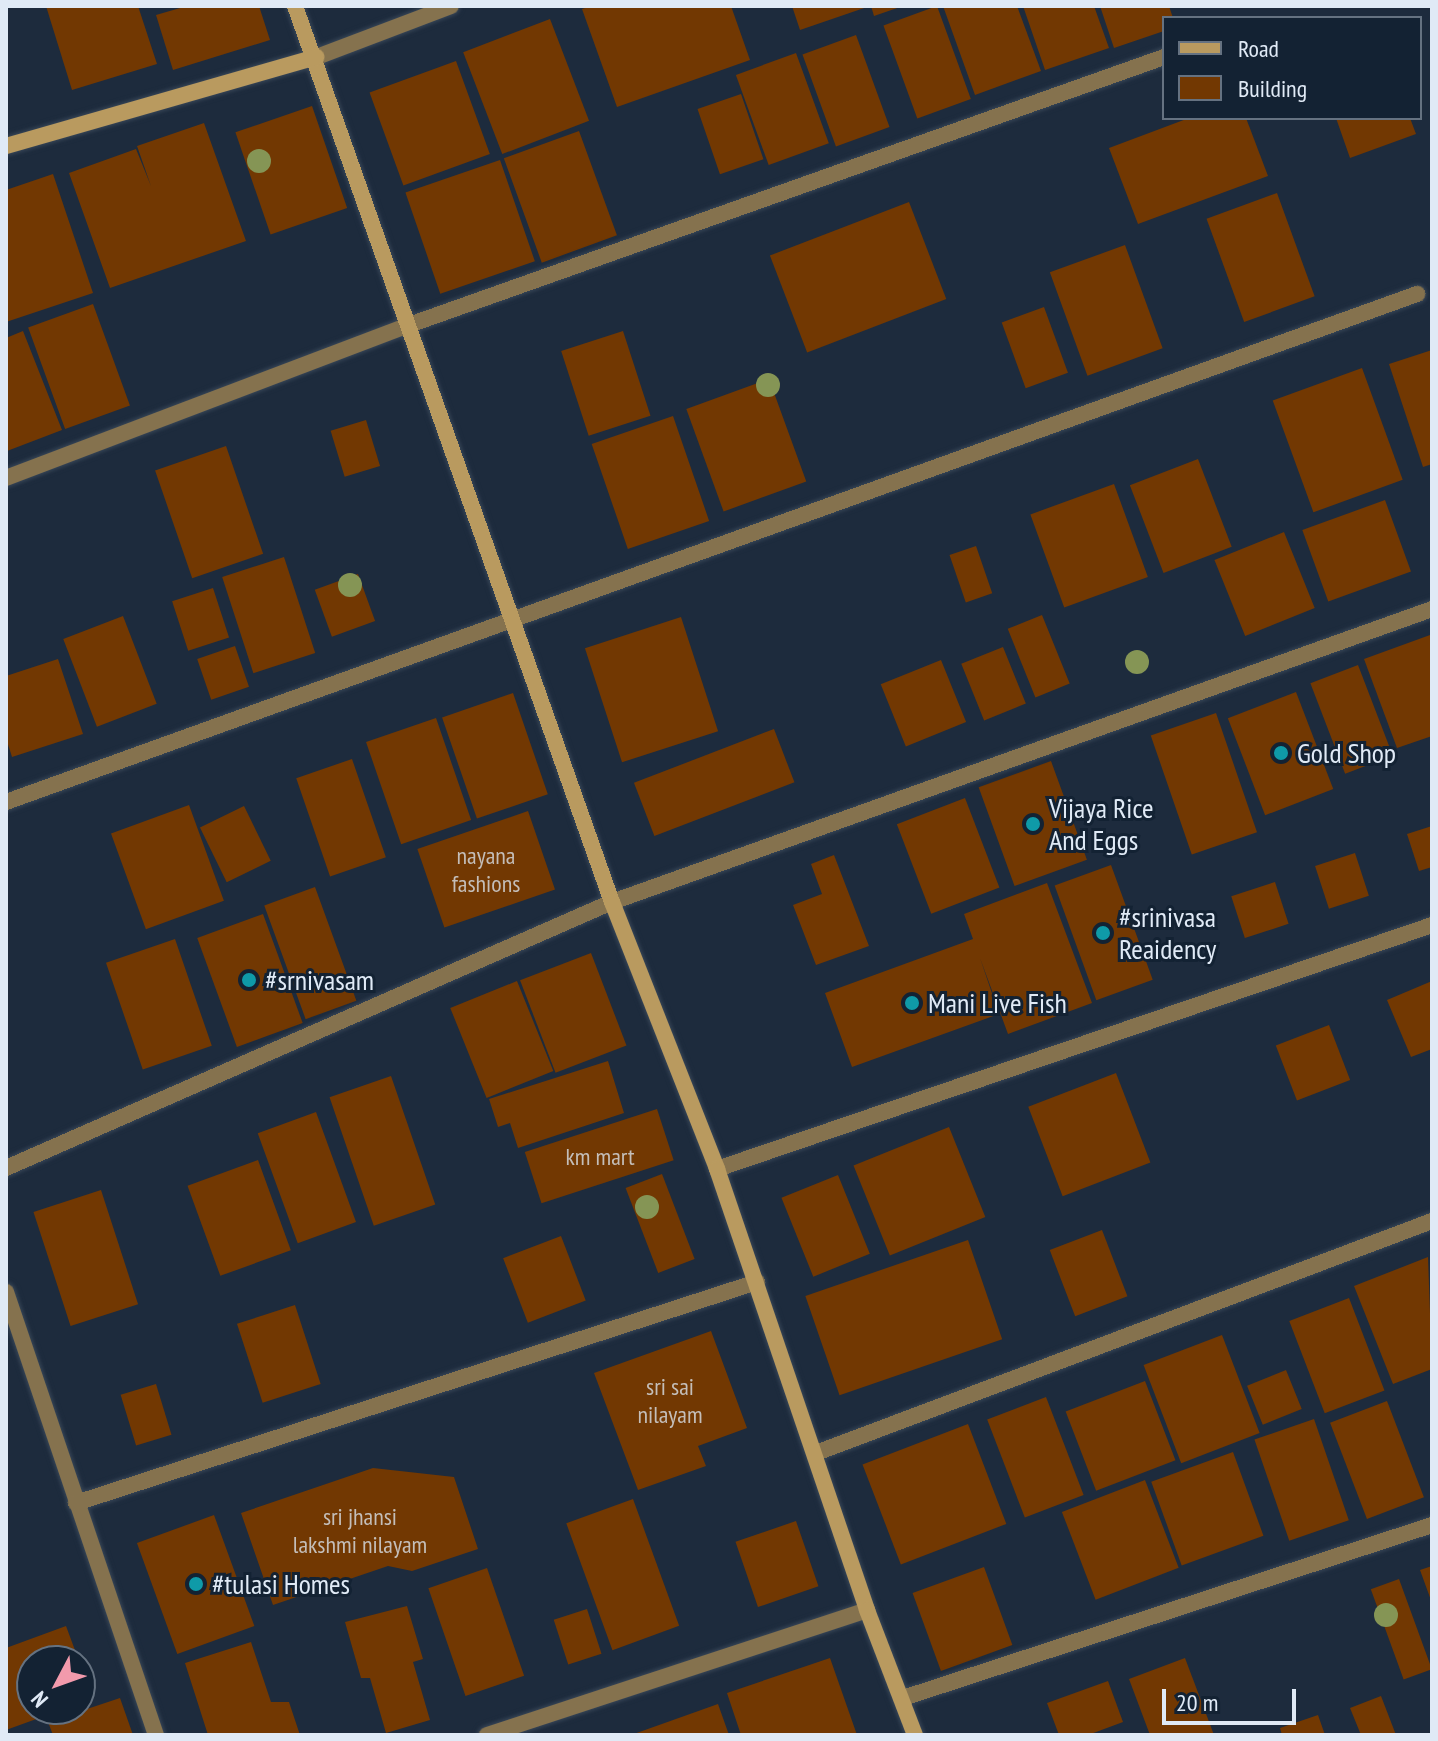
<!DOCTYPE html>
<style>
body{margin:0}
#map{position:relative;width:1438px;height:1741px;overflow:hidden;background:#1d2b3d;font-family:"PT Sans Narrow",sans-serif}
div>[style]{position:absolute}
.building>*{inset:0;background:#723802;transform-origin:0 0}
.roads{filter:drop-shadow(0 0 2px #384657) drop-shadow(0 0 2px #384657)}
.street>*{height:16px;margin:-8px;padding:0 8px;transform-origin:8px;border-radius:8px;background:#85724e}
.secondary>*{height:16px;margin:-8px;padding:0 8px;transform-origin:8px;border-radius:8px;background:#b99a5f}
.trees>*{width:24px;height:24px;margin:-12px;border-radius:50%;background:#859555}
.dots>*{width:22px;height:22px;translate:-50% -50%;box-sizing:border-box;border:4px solid #132233;border-radius:50%}
span{translate:-50% -50%;white-space:nowrap;text-align:center;line-height:1.15;-webkit-text-stroke:6px #132233;paint-order:stroke}
.number-label{font-size:24px;color:#c4beb9}
.number-label span{-webkit-text-stroke-width:0}
.poi-label{font-size:28px;color:#e0eaf6}
.left{translate:0 -50%;text-align:left}
.frame{position:absolute;inset:0;border:8px solid #e0eaf6;pointer-events:none}
.legend{position:absolute;left:1162px;top:16px;width:260px;height:104px;box-sizing:border-box;background:#132233;border:2px solid #657281;margin:0;padding:10px 14px;list-style:none;font-size:24px;color:#e0eaf6}
.legend li{display:flex;align-items:center;gap:16px;height:40px}
.legend b{width:40px;border:2px solid #657281}
.north{position:absolute;left:16px;top:1645px;width:80px;height:80px;box-sizing:border-box;background:#132233;border:2px solid #657281;border-radius:50%;rotate:229deg;font-size:22px;font-weight:700;line-height:32px;text-align:center;color:#e0eaf6}
.north::after{content:'';display:block;margin:auto;width:28px;height:36px;background:#f29aac;clip-path:polygon(50% 0,100% 100%,50% 72%,0 100%)}
.scale{position:absolute;left:1162px;top:1689px;width:134px;height:36px;box-sizing:border-box;border:4px solid #e0eaf6;border-top:0;padding-left:10px;font-size:24px;line-height:28px;white-space:nowrap;color:#e0eaf6;-webkit-text-stroke:6px #132233;paint-order:stroke}
</style>
<div id="map">
<div class="building">
<i style="clip-path:polygon(46px 6px,138px 6px,157px 64px,72px 90px)"></i>
<i style="clip-path:polygon(187px 6px,259px 6px,270px 40px,173px 70px,156px 15px)"></i>
<i style="clip-path:polygon(592px 6px,731px 6px,750px 60px,617px 107px,582px 9px)"></i>
<i style="clip-path:polygon(792px 6px,870px 6px,800px 30px)"></i>
<i style="clip-path:polygon(871px 6px,903px 6px,874px 16px)"></i>
<i style="left:937px;top:6px;width:99px;height:57px;rotate:70deg"></i>
<i style="clip-path:polygon(943px 6px,1017px 6px,1041px 71px,975px 95px)"></i>
<i style="clip-path:polygon(1023px 6px,1094px 6px,1109px 48px,1045px 70px)"></i>
<i style="clip-path:polygon(1100px 6px,1169px 6px,1173px 18px,1164px 18px,1164px 31px,1114px 48px)"></i>
<i style="left:550px;top:19px;width:109px;height:93px;rotate:69deg"></i>
<i style="left:856px;top:35px;width:98px;height:57px;rotate:70deg"></i>
<i style="left:796px;top:53px;width:96px;height:64px;rotate:70deg"></i>
<i style="left:456px;top:61px;width:99px;height:92px;rotate:70deg"></i>
<i style="left:741px;top:94px;width:69px;height:46px;rotate:71deg"></i>
<i style="left:312px;top:106px;width:108px;height:81px;rotate:71deg"></i>
<i style="clip-path:polygon(1189px 118px,1246px 118px,1268px 176px,1138px 224px,1109px 148px)"></i>
<i style="clip-path:polygon(1336px 118px,1410px 118px,1416px 134px,1350px 158px)"></i>
<i style="clip-path:polygon(204px 123px,246px 241px,110px 288px,69px 173px,136px 149px,151px 186px,137px 146px)"></i>
<i style="left:579px;top:131px;width:111px;height:80px;rotate:70deg"></i>
<i style="left:500px;top:160px;width:107px;height:100px;rotate:71deg"></i>
<i style="clip-path:polygon(53px 174px,93px 293px,6px 322px,6px 190px)"></i>
<i style="left:1277px;top:193px;width:110px;height:75px;rotate:70deg"></i>
<i style="left:909px;top:202px;width:104px;height:149px;rotate:69deg"></i>
<i style="left:1125px;top:245px;width:110px;height:80px;rotate:70deg"></i>
<i style="left:93px;top:304px;width:108px;height:69px;rotate:70deg"></i>
<i style="left:1044px;top:307px;width:70px;height:45px;rotate:70deg"></i>
<i style="clip-path:polygon(23px 331px,62px 430px,7px 451px,6px 338px)"></i>
<i style="left:623px;top:331px;width:89px;height:65px;rotate:72deg"></i>
<i style="clip-path:polygon(1432px 350px,1432px 464px,1423px 467px,1389px 364px)"></i>
<i style="left:1362px;top:368px;width:119px;height:95px;rotate:70deg"></i>
<i style="left:769px;top:379px;width:109px;height:88px;rotate:70deg"></i>
<i style="left:673px;top:416px;width:111px;height:86px;rotate:71deg"></i>
<i style="left:366px;top:420px;width:48px;height:37px;rotate:73deg"></i>
<i style="left:226px;top:446px;width:114px;height:75px;rotate:71deg"></i>
<i style="left:1198px;top:459px;width:94px;height:73px;rotate:69deg"></i>
<i style="left:1114px;top:484px;width:99px;height:89px;rotate:70deg"></i>
<i style="left:1385px;top:500px;width:76px;height:88px;rotate:70deg"></i>
<i style="left:1284px;top:532px;width:82px;height:75px;rotate:68deg"></i>
<i style="left:976px;top:546px;width:50px;height:28px;rotate:71deg"></i>
<i style="left:284px;top:557px;width:101px;height:65px;rotate:72deg"></i>
<i style="left:358px;top:574px;width:50px;height:46px;rotate:70deg"></i>
<i style="left:213px;top:588px;width:52px;height:43px;rotate:72deg"></i>
<i style="left:1042px;top:615px;width:74px;height:37px;rotate:68deg"></i>
<i style="left:123px;top:616px;width:94px;height:64px;rotate:69deg"></i>
<i style="left:681px;top:617px;width:120px;height:101px;rotate:72deg"></i>
<i style="clip-path:polygon(1430px 635px,1432px 736px,1397px 748px,1364px 659px)"></i>
<i style="left:235px;top:646px;width:43px;height:40px;rotate:71deg"></i>
<i style="left:1003px;top:647px;width:61px;height:45px;rotate:68deg"></i>
<i style="clip-path:polygon(58px 659px,83px 734px,12px 757px,6px 738px,6px 676px)"></i>
<i style="left:941px;top:660px;width:67px;height:65px;rotate:68deg"></i>
<i style="left:1358px;top:665px;width:97px;height:51px;rotate:69deg"></i>
<i style="left:1296px;top:692px;width:104px;height:73px;rotate:69deg"></i>
<i style="left:513px;top:693px;width:107px;height:75px;rotate:71deg"></i>
<i style="left:1216px;top:713px;width:126px;height:69px;rotate:71deg"></i>
<i style="left:436px;top:718px;width:108px;height:74px;rotate:71deg"></i>
<i style="left:774px;top:729px;width:57px;height:150px;rotate:69deg"></i>
<i style="left:352px;top:759px;width:104px;height:59px;rotate:71deg"></i>
<i style="left:1051px;top:761px;width:105px;height:77px;rotate:70deg"></i>
<i style="left:965px;top:798px;width:96px;height:73px;rotate:69deg"></i>
<i style="left:189px;top:805px;width:102px;height:83px;rotate:70deg"></i>
<i style="left:244px;top:806px;width:61px;height:49px;rotate:64deg"></i>
<i style="left:528px;top:811px;width:83px;height:117px;rotate:71deg"></i>
<i style="clip-path:polygon(1432px 826px,1432px 867px,1419px 871px,1407px 834px)"></i>
<i style="left:1355px;top:853px;width:45px;height:42px;rotate:72deg"></i>
<i style="clip-path:polygon(834px 855px,869px 946px,816px 965px,793px 905px,822px 894px,811px 864px)"></i>
<i style="left:1111px;top:865px;width:122px;height:60px;rotate:70deg"></i>
<i style="left:1275px;top:882px;width:44px;height:46px;rotate:72deg"></i>
<i style="clip-path:polygon(1047px 883px,1092px 1003px,1008px 1034px,980px 958px,999px 1014px,852px 1067px,825px 993px,973px 939px,964px 914px)"></i>
<i style="left:315px;top:887px;width:121px;height:54px;rotate:70deg"></i>
<i style="left:263px;top:914px;width:116px;height:70px;rotate:70deg"></i>
<i style="left:175px;top:939px;width:113px;height:73px;rotate:71deg"></i>
<i style="left:591px;top:953px;width:99px;height:76px;rotate:69deg"></i>
<i style="left:517px;top:981px;width:97px;height:72px;rotate:68deg"></i>
<i style="clip-path:polygon(1432px 981px,1432px 1049px,1411px 1057px,1387px 1000px)"></i>
<i style="left:1329px;top:1025px;width:59px;height:57px;rotate:69deg"></i>
<i style="clip-path:polygon(608px 1061px,624px 1113px,518px 1148px,510px 1123px,498px 1127px,489px 1099px)"></i>
<i style="left:1116px;top:1073px;width:96px;height:94px;rotate:69deg"></i>
<i style="left:391px;top:1076px;width:136px;height:65px;rotate:71deg"></i>
<i style="left:657px;top:1109px;width:54px;height:139px;rotate:72deg"></i>
<i style="left:316px;top:1112px;width:117px;height:62px;rotate:70deg"></i>
<i style="left:949px;top:1127px;width:97px;height:103px;rotate:68deg"></i>
<i style="left:258px;top:1160px;width:96px;height:75px;rotate:70deg"></i>
<i style="left:662px;top:1174px;width:91px;height:39px;rotate:69deg"></i>
<i style="left:838px;top:1175px;width:85px;height:61px;rotate:68deg"></i>
<i style="left:101px;top:1190px;width:120px;height:71px;rotate:72deg"></i>
<i style="left:1102px;top:1230px;width:71px;height:56px;rotate:69deg"></i>
<i style="left:561px;top:1236px;width:69px;height:62px;rotate:69deg"></i>
<i style="left:968px;top:1240px;width:105px;height:172px;rotate:71deg"></i>
<i style="clip-path:polygon(1428px 1257px,1432px 1369px,1393px 1384px,1354px 1286px)"></i>
<i style="left:1349px;top:1298px;width:99px;height:64px;rotate:69deg"></i>
<i style="left:295px;top:1305px;width:83px;height:61px;rotate:72deg"></i>
<i style="clip-path:polygon(711px 1331px,747px 1428px,698px 1446px,706px 1466px,638px 1490px,594px 1373px)"></i>
<i style="left:1222px;top:1335px;width:105px;height:84px;rotate:69deg"></i>
<i style="left:1286px;top:1370px;width:42px;height:42px;rotate:68deg"></i>
<i style="left:1145px;top:1381px;width:85px;height:85px;rotate:69deg"></i>
<i style="left:156px;top:1384px;width:53px;height:37px;rotate:73deg"></i>
<i style="left:1046px;top:1397px;width:105px;height:63px;rotate:69deg"></i>
<i style="left:1387px;top:1401px;width:103px;height:61px;rotate:69deg"></i>
<i style="left:1314px;top:1419px;width:107px;height:63px;rotate:71deg"></i>
<i style="left:968px;top:1424px;width:107px;height:113px;rotate:69deg"></i>
<i style="left:1233px;top:1452px;width:89px;height:87px;rotate:70deg"></i>
<i style="clip-path:polygon(373px 1468px,454px 1477px,478px 1549px,412px 1571px,388px 1566px,273px 1605px,241px 1513px)"></i>
<i style="left:1145px;top:1480px;width:94px;height:89px;rotate:69deg"></i>
<i style="left:633px;top:1499px;width:135px;height:71px;rotate:70deg"></i>
<i style="left:214px;top:1515px;width:118px;height:82px;rotate:70deg"></i>
<i style="left:796px;top:1521px;width:69px;height:64px;rotate:71deg"></i>
<i style="clip-path:polygon(1432px 1566px,1432px 1603px,1420px 1570px)"></i>
<i style="left:984px;top:1567px;width:83px;height:76px;rotate:70deg"></i>
<i style="left:487px;top:1568px;width:114px;height:62px;rotate:71deg"></i>
<i style="left:1399px;top:1579px;width:96px;height:30px;rotate:70deg"></i>
<i style="clip-path:polygon(407px 1606px,423px 1659px,413px 1662px,430px 1720px,386px 1733px,370px 1678px,361px 1678px,345px 1622px)"></i>
<i style="left:587px;top:1609px;width:47px;height:35px;rotate:72deg"></i>
<i style="clip-path:polygon(66px 1626px,79px 1661px,32px 1661px,32px 1709px,64px 1709px,6px 1730px,6px 1648px)"></i>
<i style="clip-path:polygon(251px 1642px,271px 1702px,289px 1702px,300px 1735px,208px 1735px,185px 1663px)"></i>
<i style="clip-path:polygon(830px 1658px,857px 1735px,741px 1735px,727px 1693px)"></i>
<i style="clip-path:polygon(1185px 1658px,1214px 1735px,1150px 1735px,1129px 1679px)"></i>
<i style="clip-path:polygon(80px 1666px,92px 1699px,80px 1704px)"></i>
<i style="clip-path:polygon(1108px 1681px,1123px 1722px,1088px 1735px,1059px 1735px,1047px 1703px)"></i>
<i style="clip-path:polygon(1381px 1696px,1396px 1735px,1361px 1735px,1350px 1708px)"></i>
<i style="clip-path:polygon(120px 1698px,133px 1735px,53px 1735px,48px 1722px)"></i>
<i style="clip-path:polygon(718px 1704px,729px 1735px,631px 1735px)"></i>
<i style="clip-path:polygon(1318px 1715px,1325px 1735px,1282px 1735px,1280px 1728px)"></i>
</div>
<div class="roads">
<div class="street">
<i style="left:317px;top:57px;width:143px;rotate:-20.8deg"></i>
<i style="left:6px;top:478px;width:431px;rotate:-20.8deg"></i>
<i style="left:409px;top:325px;width:801px;rotate:-19.54deg"></i>
<i style="left:6px;top:802px;width:1500px;rotate:-19.8deg"></i>
<i style="left:6px;top:1168px;width:662px;rotate:-23.7deg"></i>
<i style="left:612px;top:902px;width:871px;rotate:-19.66deg"></i>
<i style="left:717px;top:1169px;width:755px;rotate:-18.84deg"></i>
<i style="left:6px;top:1292px;width:468px;rotate:71.3deg"></i>
<i style="left:816px;top:1453px;width:658px;rotate:-20.64deg"></i>
<i style="left:76px;top:1503px;width:716px;rotate:-17.98deg"></i>
<i style="left:903px;top:1698px;width:557px;rotate:-18.11deg"></i>
<i style="left:487px;top:1735px;width:400px;rotate:-18.2deg"></i>
</div>
<div class="secondary">
<i style="left:295px;top:6px;width:950px;rotate:70.52deg"></i>
<i style="left:612px;top:902px;width:287px;rotate:68.5deg"></i>
<i style="left:717px;top:1169px;width:466px;rotate:71.2deg"></i>
<i style="left:867px;top:1610px;width:134px;rotate:69deg"></i>
<i style="left:6px;top:146px;width:323px;rotate:-16deg"></i>
</div>
</div>
<div class="trees">
<i style="left:259px;top:161px"></i>
<i style="left:768px;top:385px"></i>
<i style="left:350px;top:585px"></i>
<i style="left:1137px;top:662px"></i>
<i style="left:647px;top:1207px"></i>
<i style="left:1386px;top:1615px"></i>
</div>
<div class="dots">
<i style="left:1281px;top:753px;background:#0f9aa8"></i>
<i style="left:1033px;top:824px;background:#0f9aa8"></i>
<i style="left:1103px;top:933px;background:#0f9aa8"></i>
<i style="left:249px;top:980px;background:#0f9aa8"></i>
<i style="left:912px;top:1003px;background:#0f9aa8"></i>
<i style="left:196px;top:1584px;background:#0f9aa8"></i>
</div>
<div class="number-label">
<span style="left:486px;top:870px">nayana<br>fashions</span>
<span style="left:600px;top:1157px">km mart</span>
<span style="left:670px;top:1401px">sri sai<br>nilayam</span>
<span style="left:360px;top:1531px">sri jhansi<br>lakshmi nilayam</span>
</div>
<div class="poi-label">
<span class="left" style="left:1297px;top:753px">Gold Shop</span>
<span class="left" style="left:1049px;top:824px">Vijaya Rice<br>And Eggs</span>
<span class="left" style="left:1119px;top:933px">#srinivasa<br>Reaidency</span>
<span class="left" style="left:265px;top:980px">#srnivasam</span>
<span class="left" style="left:928px;top:1003px">Mani Live Fish</span>
<span class="left" style="left:212px;top:1584px">#tulasi Homes</span>
</div>
<div class="frame"></div>
<ul class="legend">
<li><b style="height:10px;background:#b99a5f"></b>Road</li>
<li><b style="height:22px;background:#723802"></b>Building</li>
</ul>
<div class="north">N</div>
<div class="scale">20 m</div>
</div>
